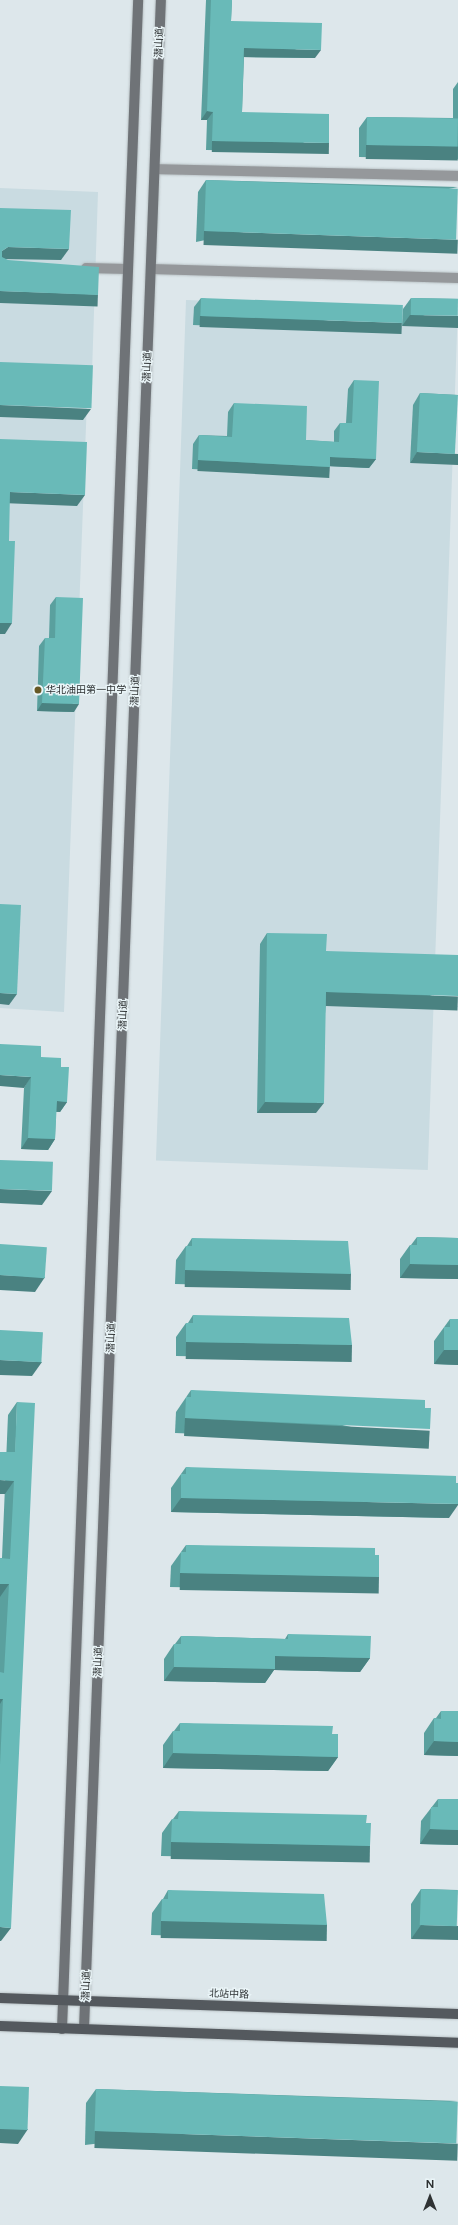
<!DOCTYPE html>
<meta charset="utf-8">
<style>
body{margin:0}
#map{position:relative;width:458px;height:2225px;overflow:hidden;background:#dde7eb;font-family:Figtree,"Noto Sans SC",sans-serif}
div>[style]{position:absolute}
.built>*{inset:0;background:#c9dbe1;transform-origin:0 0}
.roads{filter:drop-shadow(0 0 1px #bac3c6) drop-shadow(0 0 1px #bac3c6)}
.pedestrian>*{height:10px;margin:-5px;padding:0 5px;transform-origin:5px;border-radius:5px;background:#95989b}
.minor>*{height:10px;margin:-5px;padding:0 5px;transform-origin:5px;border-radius:5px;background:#95989b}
.secondary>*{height:10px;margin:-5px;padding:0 5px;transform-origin:5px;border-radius:5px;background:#6f7377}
.primary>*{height:10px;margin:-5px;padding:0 5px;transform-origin:5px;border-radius:5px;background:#54595e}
.wall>*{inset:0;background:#5aa09e}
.shaded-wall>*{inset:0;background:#4a8281;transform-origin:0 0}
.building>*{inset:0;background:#69bab8;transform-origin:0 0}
.dots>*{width:11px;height:11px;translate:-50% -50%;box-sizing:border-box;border:2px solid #eaf5f8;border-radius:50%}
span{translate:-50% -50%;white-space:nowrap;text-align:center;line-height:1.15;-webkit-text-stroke:3px #eaf5f8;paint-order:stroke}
.street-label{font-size:10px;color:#2e3233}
.poi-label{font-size:10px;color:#2e3233}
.left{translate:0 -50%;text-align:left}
.north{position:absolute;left:410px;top:2177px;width:40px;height:40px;-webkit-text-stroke:3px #eaf5f8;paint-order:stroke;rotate:0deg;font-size:11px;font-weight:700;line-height:16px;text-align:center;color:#2e3233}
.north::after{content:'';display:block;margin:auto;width:14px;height:18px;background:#2e3233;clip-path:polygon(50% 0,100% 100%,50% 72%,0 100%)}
</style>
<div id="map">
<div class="built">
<i style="clip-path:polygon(0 188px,98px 192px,92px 373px,88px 373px,64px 1012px,0 1008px)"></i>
<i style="left:186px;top:300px;width:272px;height:861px;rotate:2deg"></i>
</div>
<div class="roads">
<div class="pedestrian">
<i style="left:86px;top:268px;width:42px;rotate:1.4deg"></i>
<i style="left:151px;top:269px;width:307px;rotate:1.7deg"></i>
</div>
<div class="minor">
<i style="left:155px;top:169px;width:303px;rotate:1.3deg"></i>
</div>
<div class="secondary">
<i style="left:62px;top:2029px;width:2030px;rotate:-87.85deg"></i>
<i style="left:84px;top:2029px;width:2030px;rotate:-87.83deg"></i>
</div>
<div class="primary">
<i style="left:0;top:1998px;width:458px;rotate:2deg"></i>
<i style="left:0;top:2026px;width:458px;rotate:2.1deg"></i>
</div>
</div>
<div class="wall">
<i style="clip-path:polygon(206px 0,232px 0,231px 21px,315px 58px,244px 57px,242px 112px,323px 152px,206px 150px,207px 120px,201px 120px)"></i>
<i style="clip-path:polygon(458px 82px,458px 159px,359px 157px,359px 128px,367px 117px,453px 118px,453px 89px)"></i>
<i style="clip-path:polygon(206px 180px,458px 187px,196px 242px,198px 192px)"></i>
<i style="clip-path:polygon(201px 298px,395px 333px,193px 325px,194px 307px)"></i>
<i style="clip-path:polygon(411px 298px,458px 299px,402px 326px,403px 309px)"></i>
<i style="clip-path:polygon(354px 380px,376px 459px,369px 468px,330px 466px,323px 476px,192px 469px,193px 444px,199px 435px,227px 436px,228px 412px,234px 403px,306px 440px,334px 442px,334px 431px,340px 423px,346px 423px,348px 389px)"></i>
<i style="clip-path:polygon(420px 393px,458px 395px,410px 463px,413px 405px)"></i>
<i style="clip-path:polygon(56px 597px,74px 712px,37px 711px,39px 646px,45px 638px,49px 638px,50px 605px)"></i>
<i style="clip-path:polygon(267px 933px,326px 951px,458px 1007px,326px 1003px,316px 1113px,257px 1113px,260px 944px)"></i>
<i style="clip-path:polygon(41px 1057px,61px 1067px,67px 1102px,60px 1112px,56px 1112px,55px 1139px,48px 1150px,21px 1149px,24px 1088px)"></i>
<i style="clip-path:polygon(417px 1237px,458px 1238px,458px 1279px,400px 1278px,400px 1259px,410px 1245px,411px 1245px)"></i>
<i style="clip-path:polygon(192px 1238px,351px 1274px,341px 1288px,175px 1284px,176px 1260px,186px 1246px,187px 1246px)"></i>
<i style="clip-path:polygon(193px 1315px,352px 1345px,342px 1359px,176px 1356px,176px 1337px,186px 1323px,188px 1323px)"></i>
<i style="clip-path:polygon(450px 1319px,458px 1319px,458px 1365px,434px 1364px,434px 1341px)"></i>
<i style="clip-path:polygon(191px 1390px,420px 1443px,175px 1433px,176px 1412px)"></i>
<i style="clip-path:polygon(17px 1402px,1px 1941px,0 1941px,0 1558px,2px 1558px,8px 1415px)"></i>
<i style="clip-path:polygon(186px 1467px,449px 1518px,171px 1512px,171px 1488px)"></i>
<i style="clip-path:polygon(186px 1545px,375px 1555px,379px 1577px,369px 1591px,170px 1587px,171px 1566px)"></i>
<i style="clip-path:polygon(288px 1634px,370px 1658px,360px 1672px,274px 1670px,265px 1683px,164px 1681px,164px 1659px,174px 1644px,175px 1644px,181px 1636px,285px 1639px)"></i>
<i style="clip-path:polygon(441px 1711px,458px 1711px,458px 1756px,424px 1755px,424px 1733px,434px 1718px,436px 1718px)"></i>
<i style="clip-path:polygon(180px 1723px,332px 1734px,338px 1757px,328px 1771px,163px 1768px,163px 1745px,173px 1731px,174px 1731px)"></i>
<i style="clip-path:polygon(438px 1799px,458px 1799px,458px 1845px,420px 1844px,421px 1821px)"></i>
<i style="clip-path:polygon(179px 1811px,366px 1823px,370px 1846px,360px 1860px,161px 1856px,162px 1833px,172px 1819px,173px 1819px)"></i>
<i style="clip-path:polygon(421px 1889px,458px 1890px,411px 1939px,411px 1904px)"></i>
<i style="clip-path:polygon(168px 1890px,327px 1925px,317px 1939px,151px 1935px,152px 1913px,162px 1899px,163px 1899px)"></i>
<i style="clip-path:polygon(96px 2089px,458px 2101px,85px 2145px,86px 2103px)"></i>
</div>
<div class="shaded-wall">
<i style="clip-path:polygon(244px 48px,321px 50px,315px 58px,238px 57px)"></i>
<i style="clip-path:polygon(207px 111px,213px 112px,207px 120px,201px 120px)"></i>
<i style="left:212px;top:141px;width:117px;height:11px;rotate:1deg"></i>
<i style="left:366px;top:145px;width:92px;height:14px;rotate:1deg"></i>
<i style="left:204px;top:231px;width:254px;height:14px;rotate:2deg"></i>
<i style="clip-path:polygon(8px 247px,69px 249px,61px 260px,0 259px,2px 251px)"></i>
<i style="left:0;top:291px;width:98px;height:12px;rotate:2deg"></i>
<i style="clip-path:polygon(410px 315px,458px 316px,458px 328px,402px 326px)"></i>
<i style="left:200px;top:316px;width:202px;height:11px;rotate:2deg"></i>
<i style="clip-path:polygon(0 405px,91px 409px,83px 420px,0 417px)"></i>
<i style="clip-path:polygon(417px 452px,458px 454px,458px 465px,410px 463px)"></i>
<i style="clip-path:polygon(330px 457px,376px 459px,369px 468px,324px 466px)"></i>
<i style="left:198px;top:460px;width:132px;height:11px;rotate:3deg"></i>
<i style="clip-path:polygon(10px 492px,85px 495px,77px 506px,2px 503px)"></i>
<i style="clip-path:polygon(0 623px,12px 623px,5px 634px,0 634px)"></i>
<i style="clip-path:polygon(42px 703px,79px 704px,74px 712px,37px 711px)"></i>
<i style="left:326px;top:992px;width:132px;height:14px;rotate:2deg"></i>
<i style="clip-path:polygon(0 993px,17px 994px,9px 1005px,0 1004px)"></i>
<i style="clip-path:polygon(0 1075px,31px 1077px,24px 1088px,0 1086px)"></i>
<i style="clip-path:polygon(57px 1101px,67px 1102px,60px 1112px,50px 1111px)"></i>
<i style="clip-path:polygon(265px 1102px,324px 1103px,316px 1113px,257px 1113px)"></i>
<i style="clip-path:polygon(28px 1138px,55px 1139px,48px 1150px,21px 1149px)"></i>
<i style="clip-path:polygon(0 1189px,52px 1191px,42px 1205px,0 1203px)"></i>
<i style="clip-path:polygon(410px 1264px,458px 1265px,458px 1279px,400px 1278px)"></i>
<i style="left:185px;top:1270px;width:166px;height:17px;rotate:1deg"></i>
<i style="clip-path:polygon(0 1275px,45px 1277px,35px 1292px,0 1290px)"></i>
<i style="left:186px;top:1342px;width:166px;height:17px;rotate:1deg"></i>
<i style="clip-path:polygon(444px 1350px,458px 1350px,458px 1365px,434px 1364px)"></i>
<i style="clip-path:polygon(0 1360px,42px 1362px,32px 1376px,0 1375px)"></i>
<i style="left:185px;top:1418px;width:245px;height:18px;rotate:3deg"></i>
<i style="clip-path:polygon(0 1480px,14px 1481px,5px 1494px,0 1494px)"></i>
<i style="clip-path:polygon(181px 1498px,458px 1504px,458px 1505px,449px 1518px,171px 1512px)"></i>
<i style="left:180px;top:1573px;width:199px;height:17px;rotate:1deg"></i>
<i style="clip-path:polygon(0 1584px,9px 1584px,0 1597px)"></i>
<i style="clip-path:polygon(275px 1656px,370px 1658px,360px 1672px,274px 1670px,265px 1683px,164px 1681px,174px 1667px)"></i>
<i style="clip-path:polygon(0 1699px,3px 1699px,0 1704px)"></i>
<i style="clip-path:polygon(434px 1741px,458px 1742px,458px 1756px,424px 1755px)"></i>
<i style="clip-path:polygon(173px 1753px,338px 1757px,328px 1771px,163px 1768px)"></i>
<i style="clip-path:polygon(430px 1829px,458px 1830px,458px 1845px,420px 1844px)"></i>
<i style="left:171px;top:1842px;width:199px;height:17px;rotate:1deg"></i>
<i style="left:161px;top:1921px;width:166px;height:17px;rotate:1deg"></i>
<i style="clip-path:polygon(421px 1925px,458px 1926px,458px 1940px,411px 1939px)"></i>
<i style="clip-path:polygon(0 1927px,11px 1928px,1px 1941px,0 1941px)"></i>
<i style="clip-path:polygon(0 2129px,28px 2129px,18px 2144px,0 2143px)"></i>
<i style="left:95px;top:2131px;width:363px;height:17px;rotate:2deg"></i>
</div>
<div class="building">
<i style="clip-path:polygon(211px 0,232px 0,231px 21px,322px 23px,321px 50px,244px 48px,242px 112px,329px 114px,329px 143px,212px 141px,213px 112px,207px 111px)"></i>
<i style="left:367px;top:117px;width:91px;height:28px;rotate:1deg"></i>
<i style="left:206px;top:180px;width:252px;height:51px;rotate:2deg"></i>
<i style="clip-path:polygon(0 208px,71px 210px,69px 249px,8px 247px,2px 251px,2px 257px,8px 260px,99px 267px,98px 295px,0 291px)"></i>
<i style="left:201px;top:298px;width:202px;height:18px;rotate:2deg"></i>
<i style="left:411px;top:298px;width:47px;height:17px;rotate:1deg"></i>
<i style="left:0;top:362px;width:93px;height:43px;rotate:2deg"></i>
<i style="clip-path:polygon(354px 380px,379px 381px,376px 459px,330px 457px,330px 467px,198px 460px,199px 435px,232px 437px,234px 403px,307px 406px,306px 440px,339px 442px,340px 423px,352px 423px)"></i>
<i style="left:420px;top:393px;width:38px;height:59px;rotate:3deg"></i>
<i style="clip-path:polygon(0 439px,87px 442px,85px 495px,10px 492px,9px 541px,15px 541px,12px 623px,0 623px)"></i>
<i style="clip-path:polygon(56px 597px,83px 598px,79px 704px,42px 703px,45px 638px,55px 638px)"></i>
<i style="clip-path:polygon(0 904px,21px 905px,17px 994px,0 993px)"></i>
<i style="clip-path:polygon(267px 933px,327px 934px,326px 951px,458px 955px,458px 996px,326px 992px,324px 1103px,265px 1102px)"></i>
<i style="clip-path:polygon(0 1044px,41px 1046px,41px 1057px,61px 1058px,61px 1067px,69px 1067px,67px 1102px,57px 1101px,55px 1139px,28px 1138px,31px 1077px,0 1075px)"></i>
<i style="left:0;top:1160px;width:53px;height:29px;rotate:2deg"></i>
<i style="clip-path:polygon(417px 1237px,458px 1238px,458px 1265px,410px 1264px,410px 1245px,417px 1245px)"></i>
<i style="clip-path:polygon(192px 1238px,348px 1241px,351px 1274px,185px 1270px,186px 1246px,192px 1246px)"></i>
<i style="left:0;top:1244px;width:47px;height:31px;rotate:4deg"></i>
<i style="clip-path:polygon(193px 1315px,349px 1318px,352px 1345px,186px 1342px,186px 1323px,193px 1323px)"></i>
<i style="clip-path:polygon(450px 1319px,458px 1319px,458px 1350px,444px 1350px,444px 1327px,450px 1327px)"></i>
<i style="left:0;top:1330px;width:43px;height:30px;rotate:3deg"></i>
<i style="clip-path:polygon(191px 1390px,425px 1400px,425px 1408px,431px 1408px,430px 1429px,185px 1418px,186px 1397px,191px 1397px)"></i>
<i style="clip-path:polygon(17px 1402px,35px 1403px,11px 1928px,0 1927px,0 1765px,3px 1699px,0 1699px,0 1672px,4px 1673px,9px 1584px,0 1584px,0 1558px,10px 1559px,14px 1481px,0 1480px,0 1452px,15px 1452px)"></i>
<i style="clip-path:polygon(186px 1467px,456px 1476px,456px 1483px,458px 1483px,458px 1504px,181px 1498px,181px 1474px,186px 1474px)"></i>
<i style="clip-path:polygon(186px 1545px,375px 1548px,375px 1555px,379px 1555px,379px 1577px,180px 1573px,181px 1552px,186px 1552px)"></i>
<i style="clip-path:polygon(288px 1634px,371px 1636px,370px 1658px,275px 1656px,275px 1669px,174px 1667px,174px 1644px,181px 1644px,181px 1636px,288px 1639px)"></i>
<i style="clip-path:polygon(441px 1711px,458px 1711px,458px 1742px,434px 1741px,434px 1718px,441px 1719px)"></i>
<i style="clip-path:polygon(180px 1723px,333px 1726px,332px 1734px,338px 1734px,338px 1757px,173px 1753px,173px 1731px,180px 1731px)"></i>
<i style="clip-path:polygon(438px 1799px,458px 1799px,458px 1830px,430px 1829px,431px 1807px,438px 1807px)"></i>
<i style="clip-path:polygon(179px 1811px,367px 1815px,366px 1823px,371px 1823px,370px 1846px,171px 1842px,172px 1819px,178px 1819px)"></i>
<i style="left:421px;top:1889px;width:37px;height:36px;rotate:2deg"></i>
<i style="clip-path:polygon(168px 1890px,324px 1894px,327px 1925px,161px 1921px,162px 1899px,168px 1899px)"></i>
<i style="left:0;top:2086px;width:29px;height:43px;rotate:2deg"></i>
<i style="left:96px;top:2089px;width:362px;height:42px;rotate:2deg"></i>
</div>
<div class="dots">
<i style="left:38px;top:690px;background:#675926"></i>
</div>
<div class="street-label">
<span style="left:159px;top:43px;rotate:-88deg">潜山道</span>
<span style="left:147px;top:367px;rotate:-88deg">潜山道</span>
<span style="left:135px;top:691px;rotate:-88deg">潜山道</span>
<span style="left:123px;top:1015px;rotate:-88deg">潜山道</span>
<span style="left:111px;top:1338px;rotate:-88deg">潜山道</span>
<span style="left:98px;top:1662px;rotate:-88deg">潜山道</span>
<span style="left:86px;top:1986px;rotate:-88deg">潜山道</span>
<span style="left:229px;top:1994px;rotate:2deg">北站中路</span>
</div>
<div class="poi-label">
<span class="left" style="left:46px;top:690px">华北油田第一中学</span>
</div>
<div class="north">N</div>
</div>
